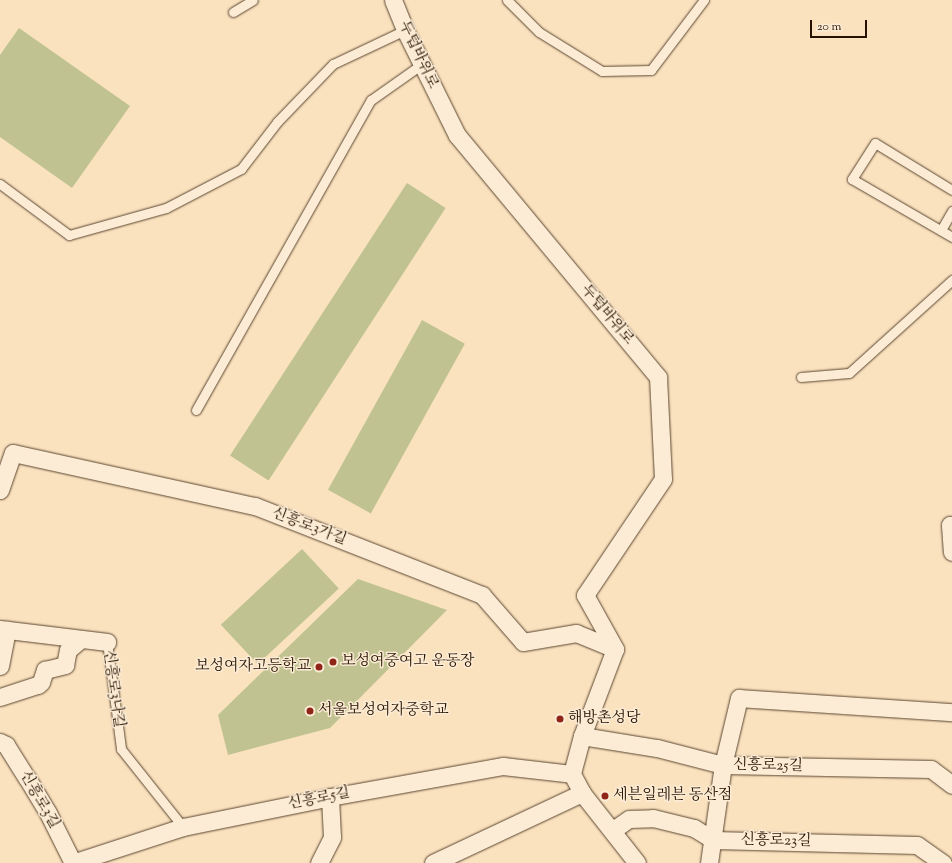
<!DOCTYPE html>
<meta charset="utf-8">
<style>
body{margin:0}
#map{position:relative;width:952px;height:863px;overflow:hidden;background:#fbe2bf;font-family:"Sorts Mill Goudy","Noto Serif KR",serif}
div>[style]{position:absolute}
.green>*{inset:0;background:#c0c391;transform-origin:0 0}
.roads{filter:drop-shadow(0 0 1px #5a4630) drop-shadow(0 0 1px #5a4630)}
.service>*{height:9px;margin:-4.5px;padding:0 4.5px;transform-origin:4.5px;border-radius:4.5px;background:#fcecd5}
.minor>*{height:17px;margin:-8.5px;padding:0 8.5px;transform-origin:8.5px;border-radius:8.5px;background:#fcecd5}
.dots>*{width:11px;height:11px;translate:-50% -50%;box-sizing:border-box;border:2px solid #fcecd5;border-radius:50%}
span{translate:-50% -50%;white-space:nowrap;text-align:center;line-height:1.15;-webkit-text-stroke:3px #fcecd5;paint-order:stroke}
.street-label{font-size:15px;color:#251200}
.poi-label{font-size:15px;color:#251200}
.left{translate:0 -50%;text-align:left}
.right{translate:-100% -50%;text-align:right}
.scale{position:absolute;left:810px;top:20px;width:57px;height:18px;box-sizing:border-box;border:2px solid #251200;border-top:0;padding-left:5px;font-size:12px;line-height:14px;white-space:nowrap;color:#251200;-webkit-text-stroke:3px #fcecd5;paint-order:stroke}
</style>
<div id="map">
<div class="green">
<i style="clip-path:polygon(19px 28px,130px 106px,72px 188px,0 137px,0 55px)"></i>
<i style="left:407px;top:183px;width:46px;height:325px;rotate:33deg"></i>
<i style="left:422px;top:320px;width:49px;height:194px;rotate:29deg"></i>
<i style="left:302px;top:549px;width:54px;height:111px;rotate:47deg"></i>
<i style="clip-path:polygon(358px 579px,447px 610px,330px 728px,228px 755px,218px 715px)"></i>
</div>
<div class="roads">
<div class="service">
<i style="left:507px;top:0;width:45px;rotate:45deg"></i>
<i style="left:539px;top:32px;width:74px;rotate:31.8deg"></i>
<i style="left:602px;top:71px;width:49px;rotate:-1.2deg"></i>
<i style="left:651px;top:70px;width:88px;rotate:-52.9deg"></i>
<i style="left:233px;top:12px;width:23px;rotate:-31deg"></i>
<i style="left:0;top:184px;width:86px;rotate:36.5deg"></i>
<i style="left:69px;top:235px;width:101px;rotate:-15.6deg"></i>
<i style="left:166px;top:208px;width:85px;rotate:-27.5deg"></i>
<i style="left:241px;top:169px;width:59px;rotate:-52.5deg"></i>
<i style="left:277px;top:122px;width:81px;rotate:-46deg"></i>
<i style="left:333px;top:64px;width:80px;rotate:-25.3deg"></i>
<i style="left:952px;top:190px;width:90px;rotate:-148.6deg"></i>
<i style="left:875px;top:143px;width:43px;rotate:122.6deg"></i>
<i style="left:852px;top:179px;width:116px;rotate:30.1deg"></i>
<i style="left:941px;top:230px;width:22px;rotate:-60deg"></i>
<i style="left:801px;top:377px;width:48px;rotate:-4.8deg"></i>
<i style="left:849px;top:373px;width:139px;rotate:-42.1deg"></i>
<i style="left:196px;top:410px;width:356px;rotate:-60.6deg"></i>
<i style="left:371px;top:100px;width:62px;rotate:-35.2deg"></i>
<i style="left:107px;top:642px;width:108px;rotate:82.5deg"></i>
<i style="left:121px;top:749px;width:100px;rotate:51.5deg"></i>
</div>
<div class="minor">
<i style="left:393px;top:0;width:32px;rotate:68deg"></i>
<i style="left:405px;top:30px;width:117px;rotate:63.7deg"></i>
<i style="left:457px;top:135px;width:315px;rotate:50.3deg"></i>
<i style="left:658px;top:377px;width:102px;rotate:87.2deg"></i>
<i style="left:663px;top:479px;width:140px;rotate:123.9deg"></i>
<i style="left:585px;top:595px;width:62px;rotate:60.9deg"></i>
<i style="left:0;top:490px;width:39px;rotate:-71deg"></i>
<i style="left:13px;top:453px;width:248px;rotate:12.4deg"></i>
<i style="left:255px;top:506px;width:244px;rotate:21.4deg"></i>
<i style="left:482px;top:595px;width:62px;rotate:48.9deg"></i>
<i style="left:523px;top:642px;width:54px;rotate:-9.6deg"></i>
<i style="left:576px;top:633px;width:42px;rotate:22.3deg"></i>
<i style="left:952px;top:525px;width:2px;rotate:180deg"></i>
<i style="left:950px;top:525px;width:27px;rotate:86deg"></i>
<i style="left:0;top:629px;width:108px;rotate:6.9deg"></i>
<i style="left:615px;top:649px;width:93px;rotate:110.8deg"></i>
<i style="left:582px;top:736px;width:39px;rotate:105deg"></i>
<i style="left:572px;top:774px;width:21px;rotate:62deg"></i>
<i style="left:582px;top:793px;width:89px;rotate:51.8deg"></i>
<i style="left:0;top:666px;width:37px;rotate:-79deg"></i>
<i style="left:0;top:697px;width:40px;rotate:-18deg"></i>
<i style="left:38px;top:685px;width:4px;rotate:-45deg"></i>
<i style="left:41px;top:682px;width:13px;rotate:-72deg"></i>
<i style="left:45px;top:670px;width:21px;rotate:-14deg"></i>
<i style="left:65px;top:665px;width:15px;rotate:-79deg"></i>
<i style="left:68px;top:650px;width:17px;rotate:-40deg"></i>
<i style="left:582px;top:736px;width:76px;rotate:9.1deg"></i>
<i style="left:657px;top:748px;width:68px;rotate:14.4deg"></i>
<i style="left:723px;top:765px;width:208px;rotate:1.1deg"></i>
<i style="left:931px;top:769px;width:26px;rotate:37deg"></i>
<i style="left:0;top:742px;width:7px;rotate:27deg"></i>
<i style="left:6px;top:745px;width:39px;rotate:58deg"></i>
<i style="left:27px;top:778px;width:41px;rotate:59deg"></i>
<i style="left:48px;top:813px;width:56px;rotate:63.4deg"></i>
<i style="left:613px;top:830px;width:19px;rotate:-35deg"></i>
<i style="left:629px;top:819px;width:24px;rotate:-2deg"></i>
<i style="left:653px;top:818px;width:42px;rotate:13.7deg"></i>
<i style="left:694px;top:828px;width:22px;rotate:32deg"></i>
<i style="left:713px;top:840px;width:204px;rotate:1.4deg"></i>
<i style="left:917px;top:845px;width:32px;rotate:35deg"></i>
<i style="left:72px;top:863px;width:117px;rotate:-18deg"></i>
<i style="left:183px;top:827px;width:150px;rotate:-11.5deg"></i>
<i style="left:330px;top:797px;width:176px;rotate:-10.2deg"></i>
<i style="left:503px;top:766px;width:69px;rotate:6.6deg"></i>
<i style="left:319px;top:863px;width:29px;rotate:-63deg"></i>
<i style="left:332px;top:837px;width:40px;rotate:-92.9deg"></i>
<i style="left:433px;top:863px;width:165px;rotate:-25.2deg"></i>
<i style="left:709px;top:863px;width:99px;rotate:-81.9deg"></i>
<i style="left:723px;top:765px;width:69px;rotate:-76.6deg"></i>
<i style="left:739px;top:698px;width:213px;rotate:3.8deg"></i>
</div>
</div>
<div class="dots">
<i style="left:333px;top:662px;background:#8f2418"></i>
<i style="left:319px;top:667px;background:#8f2418"></i>
<i style="left:310px;top:711px;background:#8f2418"></i>
<i style="left:560px;top:719px;background:#8f2418"></i>
<i style="left:605px;top:796px;background:#8f2418"></i>
</div>
<div class="street-label">
<span style="left:418px;top:55px;rotate:65deg">두텁바위로</span>
<span style="left:607px;top:315px;rotate:50deg">두텁바위로</span>
<span style="left:309px;top:527px;rotate:21deg">신흥로3가길</span>
<span style="left:113px;top:689px;rotate:82deg">신흥로3나길</span>
<span style="left:768px;top:766px;rotate:1deg">신흥로25길</span>
<span style="left:319px;top:799px;rotate:-11deg">신흥로5길</span>
<span style="left:39px;top:800px;rotate:60deg">신흥로3길</span>
<span style="left:776px;top:841px;rotate:1deg">신흥로23길</span>
</div>
<div class="poi-label">
<span class="left" style="left:341px;top:662px">보성여중여고 운동장</span>
<span class="right" style="left:311px;top:667px">보성여자고등학교</span>
<span class="left" style="left:318px;top:711px">서울보성여자중학교</span>
<span class="left" style="left:568px;top:719px">해방촌성당</span>
<span class="left" style="left:613px;top:796px">세븐일레븐 동산점</span>
</div>
<div class="scale">20 m</div>
</div>
